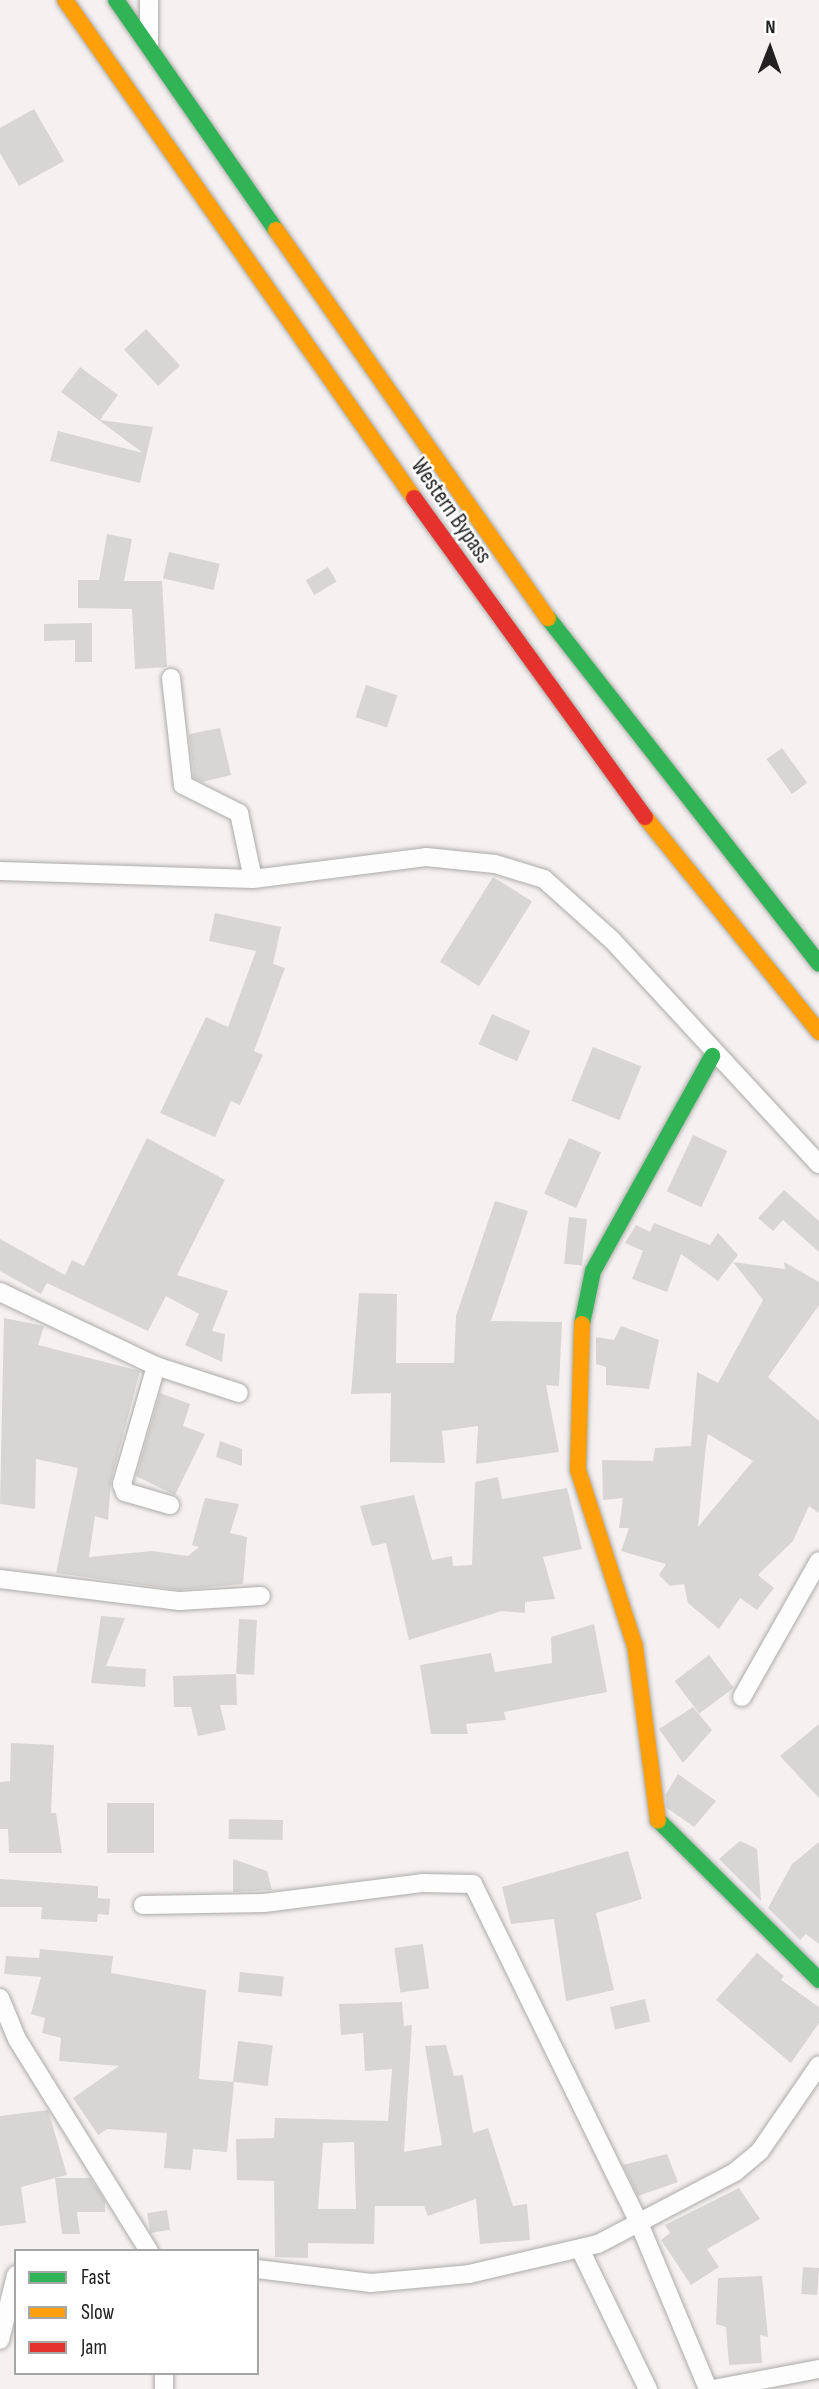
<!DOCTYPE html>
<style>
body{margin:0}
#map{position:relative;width:819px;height:2389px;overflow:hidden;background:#f4f1f0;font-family:"Sofia Sans Condensed",sans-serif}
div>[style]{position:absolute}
.building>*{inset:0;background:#d8d6d4;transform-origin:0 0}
.roads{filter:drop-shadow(0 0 2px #acabaa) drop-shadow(0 0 2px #acabaa)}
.street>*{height:18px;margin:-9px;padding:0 9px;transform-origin:9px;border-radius:9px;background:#fdfdfd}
.fast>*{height:16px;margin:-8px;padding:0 8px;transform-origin:8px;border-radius:8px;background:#30b455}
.slow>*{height:16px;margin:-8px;padding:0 8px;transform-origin:8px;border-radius:8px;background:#ff9f0a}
.jam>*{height:16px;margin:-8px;padding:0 8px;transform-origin:8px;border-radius:8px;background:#e5322d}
span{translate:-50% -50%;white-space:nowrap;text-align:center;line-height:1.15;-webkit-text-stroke:5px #fff;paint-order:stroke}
.street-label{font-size:23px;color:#222020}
.legend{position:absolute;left:14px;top:2249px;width:245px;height:126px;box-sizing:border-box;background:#fff;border:2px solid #a7a6a6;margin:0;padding:9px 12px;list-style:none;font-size:21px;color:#222020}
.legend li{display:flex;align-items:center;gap:14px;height:35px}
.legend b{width:35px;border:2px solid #a7a6a6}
.north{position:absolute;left:735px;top:14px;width:70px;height:70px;-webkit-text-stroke:5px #fff;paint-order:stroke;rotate:1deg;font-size:19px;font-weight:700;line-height:28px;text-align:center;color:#222020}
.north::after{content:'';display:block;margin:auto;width:24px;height:32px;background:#222020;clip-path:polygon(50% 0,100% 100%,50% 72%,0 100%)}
</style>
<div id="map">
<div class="building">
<i style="clip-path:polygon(34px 109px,64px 161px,19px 186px,0 153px,0 128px)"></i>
<i style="left:146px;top:329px;width:50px;height:30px;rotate:47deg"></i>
<i style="clip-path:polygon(80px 367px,118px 395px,100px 420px,153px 427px,140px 483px,50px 461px,58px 431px,143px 453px,61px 392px)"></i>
<i style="clip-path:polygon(107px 534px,132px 539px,124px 581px,162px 581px,167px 667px,135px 669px,132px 609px,78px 608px,78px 580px,99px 580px)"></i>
<i style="left:169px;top:552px;width:52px;height:27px;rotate:13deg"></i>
<i style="left:328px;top:567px;width:17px;height:26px;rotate:59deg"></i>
<i style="clip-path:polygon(92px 623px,92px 662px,75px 662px,75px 640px,44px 641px,44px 624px)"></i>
<i style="left:366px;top:685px;width:33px;height:34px;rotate:18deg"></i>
<i style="clip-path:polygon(220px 728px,231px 775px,202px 782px,194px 778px,189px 734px)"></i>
<i style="left:782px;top:748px;width:43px;height:19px;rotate:54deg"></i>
<i style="left:493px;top:877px;width:46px;height:100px;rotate:32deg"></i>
<i style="clip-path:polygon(215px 913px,281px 927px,273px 964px,285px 968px,254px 1051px,263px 1055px,240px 1105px,231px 1101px,215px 1137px,160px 1113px,206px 1017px,228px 1027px,256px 951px,209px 941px)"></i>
<i style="left:492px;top:1014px;width:42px;height:33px;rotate:24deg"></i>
<i style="left:593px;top:1047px;width:52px;height:58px;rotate:22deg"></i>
<i style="left:693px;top:1135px;width:38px;height:62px;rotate:25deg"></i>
<i style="clip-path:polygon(147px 1138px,225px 1180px,177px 1275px,228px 1291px,212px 1331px,225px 1334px,222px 1362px,185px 1345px,199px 1314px,166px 1296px,148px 1331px,47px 1283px,41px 1294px,0 1271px,0 1239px,65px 1275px,72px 1260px,84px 1266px)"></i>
<i style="left:569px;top:1138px;width:35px;height:61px;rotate:24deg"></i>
<i style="clip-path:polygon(784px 1190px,819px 1221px,819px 1252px,783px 1220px,773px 1231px,758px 1218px)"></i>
<i style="clip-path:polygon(495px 1201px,528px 1211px,491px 1321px,562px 1322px,559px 1386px,546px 1385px,559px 1452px,476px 1464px,478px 1426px,442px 1431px,445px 1463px,390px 1462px,391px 1393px,351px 1394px,359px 1293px,397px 1294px,396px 1363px,454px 1363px,456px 1316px)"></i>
<i style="left:569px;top:1217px;width:18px;height:47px;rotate:6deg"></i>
<i style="clip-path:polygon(654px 1223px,710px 1245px,718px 1233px,738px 1255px,718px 1281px,681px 1254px,667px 1292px,632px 1279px,643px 1251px,625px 1243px,636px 1225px,650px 1232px)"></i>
<i style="clip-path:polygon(evenodd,733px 1262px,785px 1269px,784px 1262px,819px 1282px,819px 1305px,768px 1377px,819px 1421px,819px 1513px,809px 1506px,793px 1541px,758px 1575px,774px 1588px,757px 1610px,740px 1598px,719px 1629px,688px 1603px,684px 1584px,670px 1586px,659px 1575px,666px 1564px,621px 1551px,629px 1528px,619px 1528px,623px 1498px,603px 1500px,602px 1460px,653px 1461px,655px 1448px,691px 1446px,697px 1372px,718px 1383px,763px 1300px,733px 1262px,708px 1434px,753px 1461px,698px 1527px,706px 1445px,708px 1434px)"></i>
<i style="clip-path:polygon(4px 1318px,44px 1326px,38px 1345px,140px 1371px,111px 1481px,108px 1520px,95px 1516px,89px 1557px,152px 1551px,188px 1556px,199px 1547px,192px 1545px,205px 1498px,239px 1504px,230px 1533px,247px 1537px,243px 1584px,180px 1590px,56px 1573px,78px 1468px,36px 1459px,35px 1509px,0 1504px)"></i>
<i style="clip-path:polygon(621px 1326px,659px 1340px,649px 1389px,606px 1385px,606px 1367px,596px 1364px,596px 1337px,614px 1340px)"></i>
<i style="clip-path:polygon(160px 1393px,190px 1404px,183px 1426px,205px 1434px,175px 1495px,136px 1476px)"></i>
<i style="clip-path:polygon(220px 1441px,242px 1449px,242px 1466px,216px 1457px)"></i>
<i style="clip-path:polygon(498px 1477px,502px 1499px,567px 1488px,582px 1549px,543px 1557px,555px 1599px,525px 1602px,525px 1613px,502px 1611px,409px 1640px,386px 1543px,372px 1546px,360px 1506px,414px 1495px,432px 1560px,452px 1556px,453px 1566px,472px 1565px,475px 1482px)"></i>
<i style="clip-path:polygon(101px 1616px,125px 1618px,106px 1666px,146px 1669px,145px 1687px,91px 1683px)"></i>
<i style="left:239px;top:1619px;width:18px;height:55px;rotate:3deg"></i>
<i style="clip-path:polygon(594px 1624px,607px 1692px,504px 1712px,506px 1720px,466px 1724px,468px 1734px,431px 1734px,420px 1665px,491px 1653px,495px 1672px,552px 1663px,551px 1637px)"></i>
<i style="left:709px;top:1655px;width:41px;height:43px;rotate:53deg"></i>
<i style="clip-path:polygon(236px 1674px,237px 1705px,220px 1705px,226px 1730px,198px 1736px,191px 1707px,174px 1707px,173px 1676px)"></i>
<i style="clip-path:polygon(693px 1707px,712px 1730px,683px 1763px,659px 1729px)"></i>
<i style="clip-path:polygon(819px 1724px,819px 1798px,780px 1756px)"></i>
<i style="clip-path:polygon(11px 1743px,54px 1745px,51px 1813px,56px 1813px,62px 1853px,9px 1853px,8px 1829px,0 1829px,0 1782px,10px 1781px)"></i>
<i style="clip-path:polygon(678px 1774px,716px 1801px,694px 1827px,667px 1808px,666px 1794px)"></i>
<i style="left:107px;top:1803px;width:47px;height:50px"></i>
<i style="left:229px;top:1819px;width:54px;height:20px;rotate:1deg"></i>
<i style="clip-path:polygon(740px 1841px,757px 1849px,761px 1901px,719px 1859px)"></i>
<i style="clip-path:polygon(819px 1842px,819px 1944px,806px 1934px,800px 1940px,768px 1908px,792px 1864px)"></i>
<i style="clip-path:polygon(628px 1851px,642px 1899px,596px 1913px,614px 1990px,566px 2001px,554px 1919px,511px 1924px,502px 1887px)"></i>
<i style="clip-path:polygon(233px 1859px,267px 1871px,272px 1890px,233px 1892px)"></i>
<i style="clip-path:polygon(0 1879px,98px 1886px,98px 1898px,110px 1899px,109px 1915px,98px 1914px,97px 1922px,41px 1919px,42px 1907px,0 1907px)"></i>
<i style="left:423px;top:1944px;width:45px;height:29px;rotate:82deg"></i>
<i style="clip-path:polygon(40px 1949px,113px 1956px,111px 1973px,206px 1990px,199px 2079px,234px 2082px,227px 2152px,193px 2149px,191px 2170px,164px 2168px,167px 2133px,107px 2129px,98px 2135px,73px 2098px,119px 2066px,59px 2061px,61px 2038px,42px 2033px,45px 2018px,31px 2014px,41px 1977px,4px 1974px,6px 1956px,39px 1958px)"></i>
<i style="clip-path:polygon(757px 1953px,784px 1976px,781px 1980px,819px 2007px,819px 2023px,791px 2063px,716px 2000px)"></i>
<i style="left:240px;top:1972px;width:44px;height:20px;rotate:6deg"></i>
<i style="left:645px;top:1999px;width:23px;height:36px;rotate:77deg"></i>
<i style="clip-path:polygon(evenodd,402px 2002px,404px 2026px,412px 2025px,404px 2152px,442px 2145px,425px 2046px,446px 2045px,454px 2076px,463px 2075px,473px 2133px,488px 2128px,513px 2206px,527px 2204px,530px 2240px,480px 2244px,476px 2199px,428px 2216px,424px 2206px,375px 2206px,374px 2244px,308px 2243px,308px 2258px,275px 2257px,274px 2181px,237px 2180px,236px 2139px,274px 2138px,275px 2118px,388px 2121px,392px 2069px,365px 2071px,363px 2033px,341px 2035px,339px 2004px,402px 2002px,354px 2142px,356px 2209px,318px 2209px,323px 2143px,354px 2142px)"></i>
<i style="left:238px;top:2041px;width:35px;height:41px;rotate:7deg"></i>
<i style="clip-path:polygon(48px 2110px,67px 2175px,55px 2178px,90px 2178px,105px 2201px,105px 2212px,77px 2212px,80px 2234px,62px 2234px,55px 2178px,21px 2187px,26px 2223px,0 2226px,0 2116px)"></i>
<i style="clip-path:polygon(667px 2154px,678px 2182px,638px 2196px,623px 2165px)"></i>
<i style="clip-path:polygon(739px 2188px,760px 2219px,707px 2249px,719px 2267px,691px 2285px,661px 2240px,670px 2233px,665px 2225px)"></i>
<i style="left:167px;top:2210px;width:20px;height:20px;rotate:81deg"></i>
<i style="left:803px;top:2267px;width:16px;height:27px;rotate:4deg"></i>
<i style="clip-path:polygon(762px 2276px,768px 2337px,760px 2335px,762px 2363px,729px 2365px,726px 2327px,716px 2324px,718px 2278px)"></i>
</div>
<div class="roads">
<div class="street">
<i style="left:149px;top:45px;width:45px;rotate:-90deg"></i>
<i style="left:171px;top:678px;width:108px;rotate:83.6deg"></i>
<i style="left:183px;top:785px;width:63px;rotate:26.6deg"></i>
<i style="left:239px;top:813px;width:67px;rotate:78deg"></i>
<i style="left:0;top:871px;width:253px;rotate:1.8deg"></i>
<i style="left:253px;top:879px;width:174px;rotate:-7.2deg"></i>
<i style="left:426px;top:857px;width:69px;rotate:5.8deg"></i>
<i style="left:495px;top:864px;width:51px;rotate:17deg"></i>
<i style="left:544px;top:879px;width:91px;rotate:41.9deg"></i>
<i style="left:612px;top:940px;width:305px;rotate:47.3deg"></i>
<i style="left:0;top:1292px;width:173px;rotate:25.4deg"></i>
<i style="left:156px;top:1366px;width:87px;rotate:18deg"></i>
<i style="left:156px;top:1366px;width:123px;rotate:106.1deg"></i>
<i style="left:122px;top:1484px;width:9px;rotate:69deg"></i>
<i style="left:125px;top:1492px;width:47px;rotate:16.1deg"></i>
<i style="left:0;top:1579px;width:181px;rotate:7deg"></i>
<i style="left:180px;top:1601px;width:81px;rotate:-3.5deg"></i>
<i style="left:742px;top:1697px;width:156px;rotate:-60.5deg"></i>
<i style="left:143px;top:1905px;width:121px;rotate:-0.9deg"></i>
<i style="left:264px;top:1903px;width:159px;rotate:-7.2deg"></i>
<i style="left:422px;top:1883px;width:51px;rotate:1.1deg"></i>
<i style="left:473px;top:1884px;width:377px;rotate:63.9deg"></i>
<i style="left:639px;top:2223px;width:180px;rotate:67.4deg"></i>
<i style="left:0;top:1998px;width:44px;rotate:67.5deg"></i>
<i style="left:17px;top:2039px;width:250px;rotate:58.1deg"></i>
<i style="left:580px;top:2249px;width:156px;rotate:64.1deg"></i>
<i style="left:257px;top:2269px;width:115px;rotate:7deg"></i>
<i style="left:371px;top:2283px;width:98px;rotate:-5.2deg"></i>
<i style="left:469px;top:2274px;width:132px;rotate:-13.1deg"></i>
<i style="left:598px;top:2244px;width:155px;rotate:-27.7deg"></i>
<i style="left:735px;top:2172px;width:33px;rotate:-40deg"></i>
<i style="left:760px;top:2151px;width:104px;rotate:-55.5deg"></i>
<i style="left:0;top:2340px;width:67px;rotate:-76.2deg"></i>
<i style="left:164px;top:2389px;width:16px;rotate:-90deg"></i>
<i style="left:714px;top:2389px;width:107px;rotate:-10.8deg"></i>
</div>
<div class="fast">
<i style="left:116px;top:0;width:280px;rotate:55.2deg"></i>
<i style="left:548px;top:618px;width:439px;rotate:51.9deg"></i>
<i style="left:582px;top:1324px;width:54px;rotate:-78.3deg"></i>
<i style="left:593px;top:1271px;width:246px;rotate:-61deg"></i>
<i style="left:658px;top:1820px;width:227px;rotate:44.8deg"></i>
</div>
<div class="slow">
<i style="left:65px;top:0;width:608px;rotate:54.98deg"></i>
<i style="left:276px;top:230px;width:474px;rotate:55deg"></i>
<i style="left:645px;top:817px;width:277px;rotate:51deg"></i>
<i style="left:582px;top:1324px;width:146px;rotate:91.6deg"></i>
<i style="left:578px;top:1470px;width:185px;rotate:72.1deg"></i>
<i style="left:635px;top:1646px;width:176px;rotate:82.5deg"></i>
</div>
<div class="jam">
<i style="left:414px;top:498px;width:394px;rotate:54.1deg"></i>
</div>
</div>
<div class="street-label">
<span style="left:451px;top:511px;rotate:55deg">Western Bypass</span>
</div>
<ul class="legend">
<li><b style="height:9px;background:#30b455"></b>Fast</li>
<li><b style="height:9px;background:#ff9f0a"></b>Slow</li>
<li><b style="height:9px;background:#e5322d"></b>Jam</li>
</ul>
<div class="north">N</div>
</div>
